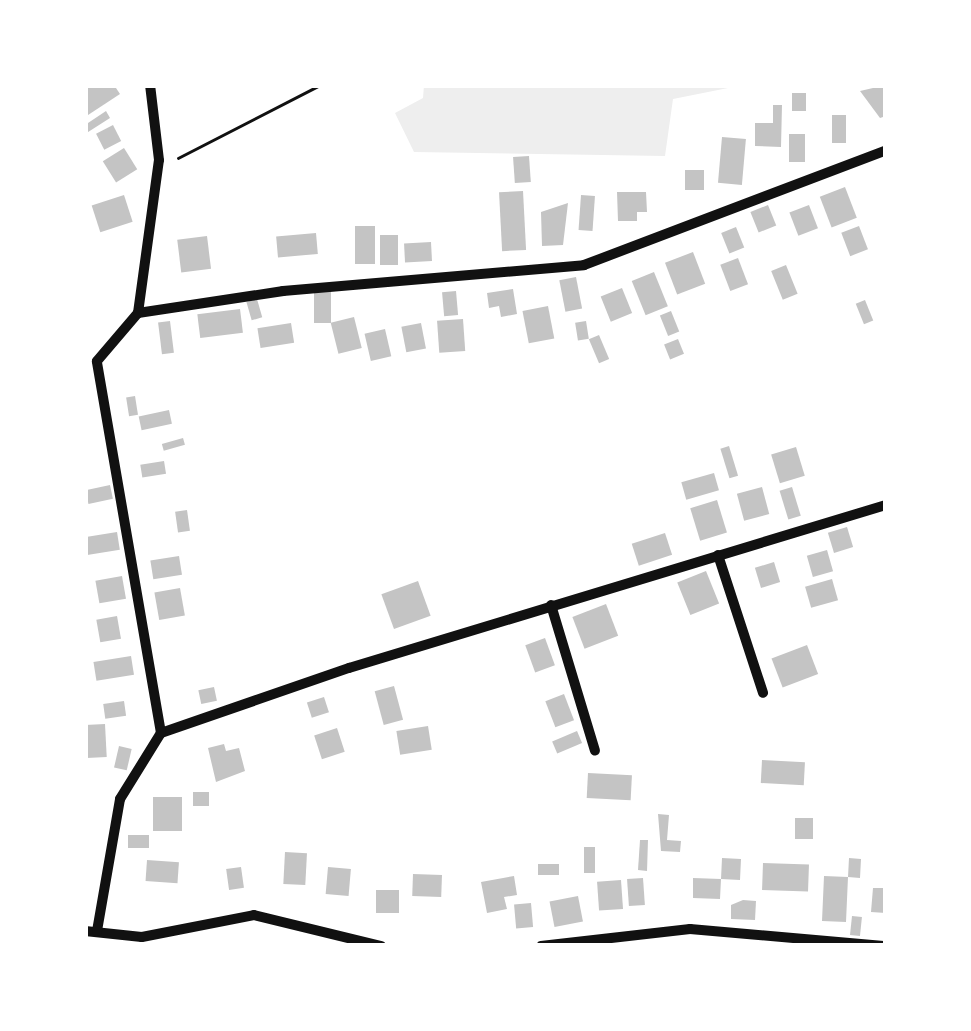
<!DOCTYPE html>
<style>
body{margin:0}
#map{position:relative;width:971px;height:1031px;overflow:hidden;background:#fff;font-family:Montserrat,sans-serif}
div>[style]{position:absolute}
.green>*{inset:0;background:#eee}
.building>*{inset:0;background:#c4c4c4;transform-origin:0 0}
.path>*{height:2.5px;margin:-1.25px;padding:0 1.25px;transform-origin:1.25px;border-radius:1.25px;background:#111}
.minor>*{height:10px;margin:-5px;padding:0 5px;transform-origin:5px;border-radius:5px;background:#111}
span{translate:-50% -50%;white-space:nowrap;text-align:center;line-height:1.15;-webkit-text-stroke:10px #fff;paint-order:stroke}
.frame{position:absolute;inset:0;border:88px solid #fff;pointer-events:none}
</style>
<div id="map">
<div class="green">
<i style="clip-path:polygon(424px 85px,743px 85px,673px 99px,665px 156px,414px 152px,395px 113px,423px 98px)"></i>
</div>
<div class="building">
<i style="clip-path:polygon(93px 85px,114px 85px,120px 94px,85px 117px,85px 90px)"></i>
<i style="clip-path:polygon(886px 85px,886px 116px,880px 118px,860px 91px)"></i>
<i style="left:792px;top:93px;width:14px;height:18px"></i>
<i style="clip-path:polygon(773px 105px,782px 105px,781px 147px,755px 146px,755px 123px,773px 123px)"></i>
<i style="clip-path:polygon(106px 111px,110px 118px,85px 134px,85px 125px)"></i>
<i style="left:832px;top:115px;width:14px;height:28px"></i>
<i style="left:113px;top:125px;width:18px;height:19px;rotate:63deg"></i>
<i style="left:789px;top:134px;width:16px;height:28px"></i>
<i style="left:722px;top:137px;width:24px;height:46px;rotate:5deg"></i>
<i style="left:124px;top:148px;width:25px;height:25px;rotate:58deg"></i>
<i style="left:529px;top:156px;width:26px;height:16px;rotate:86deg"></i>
<i style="left:685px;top:170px;width:19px;height:20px"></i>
<i style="left:845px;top:187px;width:33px;height:27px;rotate:69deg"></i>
<i style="left:523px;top:191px;width:59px;height:24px;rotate:87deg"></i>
<i style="clip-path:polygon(617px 192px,646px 192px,647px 212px,637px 212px,637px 221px,618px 221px)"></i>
<i style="left:124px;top:195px;width:28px;height:34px;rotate:72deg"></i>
<i style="left:581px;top:195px;width:14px;height:35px;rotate:4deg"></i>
<i style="clip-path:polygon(568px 203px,563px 245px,542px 246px,541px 212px)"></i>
<i style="left:768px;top:205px;width:22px;height:19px;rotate:68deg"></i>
<i style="left:809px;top:205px;width:25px;height:21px;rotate:69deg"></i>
<i style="left:375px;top:226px;width:38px;height:20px;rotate:90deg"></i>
<i style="left:859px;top:226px;width:25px;height:19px;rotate:69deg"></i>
<i style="left:736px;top:227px;width:22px;height:16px;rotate:68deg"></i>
<i style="left:316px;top:233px;width:21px;height:40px;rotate:85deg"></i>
<i style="left:380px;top:235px;width:18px;height:30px"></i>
<i style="left:207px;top:236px;width:33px;height:30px;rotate:83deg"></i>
<i style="left:431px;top:242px;width:19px;height:27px;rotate:87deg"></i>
<i style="left:693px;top:252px;width:34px;height:30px;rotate:69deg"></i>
<i style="left:738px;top:258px;width:28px;height:19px;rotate:69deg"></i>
<i style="left:786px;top:265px;width:31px;height:16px;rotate:68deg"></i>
<i style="left:654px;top:272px;width:37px;height:24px;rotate:68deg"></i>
<i style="left:576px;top:277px;width:32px;height:17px;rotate:79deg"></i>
<i style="left:622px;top:288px;width:27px;height:23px;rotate:68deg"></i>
<i style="clip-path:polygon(513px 289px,517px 314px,501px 317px,499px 306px,489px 308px,487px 293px)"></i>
<i style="left:314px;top:290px;width:17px;height:33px"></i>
<i style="left:456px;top:291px;width:24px;height:14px;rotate:85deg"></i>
<i style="left:257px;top:299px;width:19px;height:11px;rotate:74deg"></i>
<i style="left:865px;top:300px;width:22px;height:10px;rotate:68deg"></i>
<i style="left:548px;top:306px;width:33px;height:26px;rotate:79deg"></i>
<i style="left:240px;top:309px;width:24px;height:43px;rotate:83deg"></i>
<i style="left:671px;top:311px;width:22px;height:12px;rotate:68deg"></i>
<i style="left:354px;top:317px;width:32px;height:24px;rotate:76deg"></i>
<i style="left:463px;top:319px;width:32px;height:26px;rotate:86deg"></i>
<i style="left:170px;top:321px;width:32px;height:12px;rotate:83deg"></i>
<i style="left:586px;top:321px;width:18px;height:11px;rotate:81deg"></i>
<i style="left:291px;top:323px;width:20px;height:34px;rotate:81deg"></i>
<i style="left:421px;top:323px;width:26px;height:20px;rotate:79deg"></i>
<i style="left:385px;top:329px;width:28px;height:21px;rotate:77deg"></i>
<i style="left:599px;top:335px;width:26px;height:11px;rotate:67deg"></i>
<i style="left:678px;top:339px;width:16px;height:15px;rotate:68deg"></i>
<i style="left:135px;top:396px;width:19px;height:9px;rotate:81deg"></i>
<i style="left:169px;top:410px;width:14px;height:31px;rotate:78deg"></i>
<i style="left:183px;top:438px;width:7px;height:22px;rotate:74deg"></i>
<i style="left:729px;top:446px;width:31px;height:9px;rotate:73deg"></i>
<i style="left:796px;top:447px;width:30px;height:26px;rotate:73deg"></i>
<i style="left:164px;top:461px;width:13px;height:24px;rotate:81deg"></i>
<i style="left:714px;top:473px;width:18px;height:34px;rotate:74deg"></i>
<i style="left:110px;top:485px;width:14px;height:25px;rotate:78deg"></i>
<i style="left:762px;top:487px;width:28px;height:26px;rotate:75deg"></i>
<i style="left:792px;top:487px;width:30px;height:13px;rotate:73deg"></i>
<i style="left:717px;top:500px;width:34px;height:28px;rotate:73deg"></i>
<i style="left:187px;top:510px;width:21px;height:12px;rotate:82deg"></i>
<i style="left:847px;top:527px;width:21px;height:20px;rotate:73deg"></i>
<i style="left:117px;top:532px;width:18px;height:33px;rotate:81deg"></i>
<i style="left:665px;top:533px;width:23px;height:35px;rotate:72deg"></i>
<i style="left:827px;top:550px;width:22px;height:21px;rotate:74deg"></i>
<i style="left:179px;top:556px;width:19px;height:29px;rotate:81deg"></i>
<i style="left:774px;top:562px;width:21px;height:20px;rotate:73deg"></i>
<i style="left:706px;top:571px;width:35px;height:31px;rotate:68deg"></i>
<i style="left:122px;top:576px;width:23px;height:27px;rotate:80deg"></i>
<i style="left:832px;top:579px;width:22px;height:28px;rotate:74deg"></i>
<i style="left:418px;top:581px;width:37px;height:39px;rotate:70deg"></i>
<i style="left:180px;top:588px;width:28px;height:26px;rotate:80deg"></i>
<i style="left:606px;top:604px;width:34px;height:36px;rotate:69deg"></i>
<i style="left:117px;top:616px;width:23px;height:21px;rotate:80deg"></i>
<i style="left:545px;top:638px;width:29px;height:21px;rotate:70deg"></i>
<i style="left:807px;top:645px;width:31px;height:38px;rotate:69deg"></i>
<i style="left:131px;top:656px;width:19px;height:38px;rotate:81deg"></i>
<i style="left:394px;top:686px;width:35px;height:20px;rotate:75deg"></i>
<i style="left:214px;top:687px;width:14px;height:16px;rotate:78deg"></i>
<i style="left:564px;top:694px;width:28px;height:20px;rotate:69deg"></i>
<i style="left:324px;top:697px;width:16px;height:18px;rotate:72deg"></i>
<i style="left:124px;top:701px;width:15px;height:21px;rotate:82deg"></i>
<i style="left:105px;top:724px;width:33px;height:20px;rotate:87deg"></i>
<i style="left:428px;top:726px;width:24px;height:32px;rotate:81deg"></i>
<i style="left:337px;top:728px;width:25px;height:24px;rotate:72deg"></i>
<i style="left:577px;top:731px;width:13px;height:27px;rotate:67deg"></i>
<i style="clip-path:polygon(224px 744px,226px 751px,239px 748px,245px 771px,216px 782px,208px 748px)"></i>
<i style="left:119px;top:746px;width:13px;height:22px;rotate:13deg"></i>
<i style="left:762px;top:760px;width:43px;height:23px;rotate:3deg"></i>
<i style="left:588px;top:773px;width:44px;height:25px;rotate:3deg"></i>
<i style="left:209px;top:792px;width:14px;height:16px;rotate:90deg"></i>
<i style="left:153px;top:797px;width:29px;height:34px"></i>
<i style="clip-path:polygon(658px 814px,669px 815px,667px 840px,681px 841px,680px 852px,661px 851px)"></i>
<i style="left:795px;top:818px;width:18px;height:21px"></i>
<i style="left:128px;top:835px;width:21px;height:13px"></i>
<i style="clip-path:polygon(640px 840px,648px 840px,647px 871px,638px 870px)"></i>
<i style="left:584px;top:847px;width:11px;height:26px"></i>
<i style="left:285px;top:852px;width:22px;height:32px;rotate:3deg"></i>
<i style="clip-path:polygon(722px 858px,741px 859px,740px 880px,721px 879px,720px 899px,693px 898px,693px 878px,721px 879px)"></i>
<i style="clip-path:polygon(849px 858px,861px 859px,860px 878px,848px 877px,846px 922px,822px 921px,824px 876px,848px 877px)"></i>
<i style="left:147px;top:860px;width:32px;height:21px;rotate:4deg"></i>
<i style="left:763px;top:863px;width:46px;height:27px;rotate:2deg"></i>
<i style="left:559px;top:864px;width:11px;height:21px;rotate:90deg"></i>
<i style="left:241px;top:867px;width:21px;height:15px;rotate:82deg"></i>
<i style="left:328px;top:867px;width:23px;height:27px;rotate:5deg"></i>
<i style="left:413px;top:874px;width:29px;height:22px;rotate:2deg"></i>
<i style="clip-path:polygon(514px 876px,517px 895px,504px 897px,507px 909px,487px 913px,481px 882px)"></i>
<i style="left:643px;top:878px;width:27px;height:16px;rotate:86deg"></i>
<i style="left:621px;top:880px;width:29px;height:24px;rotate:86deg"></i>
<i style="clip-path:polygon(873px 888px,886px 888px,886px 913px,871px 912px)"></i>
<i style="left:376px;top:890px;width:23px;height:23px"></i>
<i style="left:578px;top:896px;width:26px;height:29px;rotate:79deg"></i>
<i style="clip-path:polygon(743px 900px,756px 901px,755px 920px,731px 919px,731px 905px)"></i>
<i style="left:531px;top:903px;width:24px;height:17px;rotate:85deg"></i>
<i style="left:852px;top:916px;width:10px;height:19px;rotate:6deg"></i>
</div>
<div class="path">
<i style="left:178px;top:158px;width:160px;rotate:-27.2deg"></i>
</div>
<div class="minor">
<i style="left:138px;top:313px;width:154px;rotate:-82.2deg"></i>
<i style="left:159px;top:160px;width:76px;rotate:-96.8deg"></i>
<i style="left:718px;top:555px;width:145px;rotate:71.9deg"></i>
<i style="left:551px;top:605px;width:152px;rotate:73.2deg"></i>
<i style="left:161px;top:733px;width:199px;rotate:-19.1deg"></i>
<i style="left:349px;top:668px;width:561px;rotate:-16.89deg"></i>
<i style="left:85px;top:931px;width:57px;rotate:6deg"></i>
<i style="left:142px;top:937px;width:114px;rotate:-11.1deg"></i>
<i style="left:254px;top:915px;width:131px;rotate:13.7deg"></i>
<i style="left:97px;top:931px;width:134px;rotate:-80.1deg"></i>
<i style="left:120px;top:799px;width:78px;rotate:-58.2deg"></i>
<i style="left:161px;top:733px;width:377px;rotate:-99.8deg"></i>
<i style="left:97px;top:361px;width:63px;rotate:-49.5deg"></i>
<i style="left:138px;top:313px;width:147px;rotate:-8.6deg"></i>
<i style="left:283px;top:291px;width:302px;rotate:-4.9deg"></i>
<i style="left:584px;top:265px;width:323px;rotate:-20.8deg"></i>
<i style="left:541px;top:946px;width:150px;rotate:-6.5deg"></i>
<i style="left:690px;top:929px;width:197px;rotate:5deg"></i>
</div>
<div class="frame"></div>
</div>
